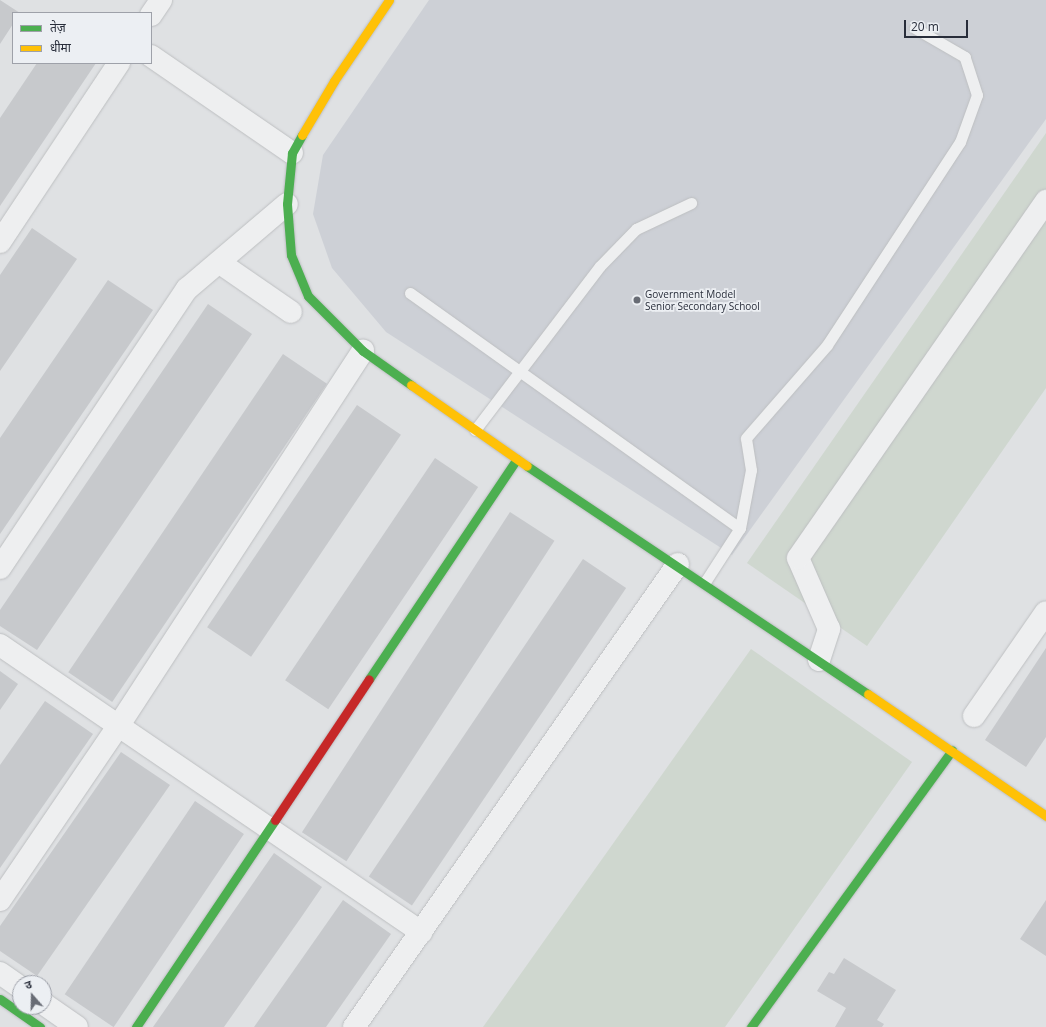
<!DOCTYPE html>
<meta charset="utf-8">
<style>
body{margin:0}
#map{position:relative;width:1046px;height:1027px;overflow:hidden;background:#dfe1e3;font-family:"Open Sans","Noto Sans Devanagari",sans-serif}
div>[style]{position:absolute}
.built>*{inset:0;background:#cdd0d6}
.green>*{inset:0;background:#cfd7cf}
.building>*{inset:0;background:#c7c9cc;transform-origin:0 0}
.roads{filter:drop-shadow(0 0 1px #bdbfc1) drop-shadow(0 0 1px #bdbfc1)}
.lane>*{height:11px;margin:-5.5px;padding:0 5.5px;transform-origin:5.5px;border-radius:5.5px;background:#eeeff0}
.street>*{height:22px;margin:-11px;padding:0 11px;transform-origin:11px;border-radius:11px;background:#eeeff0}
.fast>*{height:9px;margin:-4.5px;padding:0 4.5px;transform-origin:4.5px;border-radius:4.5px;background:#4caf50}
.slow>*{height:9px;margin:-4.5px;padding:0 4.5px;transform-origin:4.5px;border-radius:4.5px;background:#ffc107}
.jam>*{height:9px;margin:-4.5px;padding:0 4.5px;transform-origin:4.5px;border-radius:4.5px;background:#c62828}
.dots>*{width:11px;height:11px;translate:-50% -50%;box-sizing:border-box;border:2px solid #eceff3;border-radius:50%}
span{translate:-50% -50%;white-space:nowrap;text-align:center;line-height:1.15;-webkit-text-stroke:3.5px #eceff3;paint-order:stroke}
.poi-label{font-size:10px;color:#282d3a}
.left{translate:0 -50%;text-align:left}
.legend{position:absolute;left:12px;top:12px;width:140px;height:52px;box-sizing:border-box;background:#eceff3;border:1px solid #9ea1a9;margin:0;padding:5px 7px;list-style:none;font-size:12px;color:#282d3a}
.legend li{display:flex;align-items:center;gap:8px;height:20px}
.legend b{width:20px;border:1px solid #9ea1a9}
.north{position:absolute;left:12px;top:975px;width:40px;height:40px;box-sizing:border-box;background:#eceff3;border:1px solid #9ea1a9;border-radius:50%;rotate:340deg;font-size:11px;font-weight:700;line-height:16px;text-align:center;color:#282d3a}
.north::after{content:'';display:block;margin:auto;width:14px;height:18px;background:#686c75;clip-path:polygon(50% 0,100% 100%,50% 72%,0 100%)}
.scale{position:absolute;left:904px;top:20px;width:64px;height:18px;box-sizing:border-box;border:2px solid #282d3a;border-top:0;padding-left:5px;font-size:12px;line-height:14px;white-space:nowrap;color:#282d3a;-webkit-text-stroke:3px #eceff3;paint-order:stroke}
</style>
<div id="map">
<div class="built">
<i style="clip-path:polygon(429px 0,1046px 0,1046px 119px,732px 555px,386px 332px,332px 268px,313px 214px,323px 155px)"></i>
</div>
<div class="green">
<i style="clip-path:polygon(1046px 133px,1046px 388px,867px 646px,747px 563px)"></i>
<i style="clip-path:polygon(751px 649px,912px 762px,725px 1027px,483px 1027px)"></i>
</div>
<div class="building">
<i style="clip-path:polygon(0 0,20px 13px,13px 13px,13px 24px,0 44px)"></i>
<i style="clip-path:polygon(37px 63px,96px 63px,0 206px,0 118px)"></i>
<i style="clip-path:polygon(32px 228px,77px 259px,0 371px,0 275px)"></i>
<i style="clip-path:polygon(108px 280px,153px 310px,0 534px,0 438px)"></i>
<i style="clip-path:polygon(208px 304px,252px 334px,37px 650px,0 626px,0 610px)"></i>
<i style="left:283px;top:354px;width:53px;height:384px;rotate:34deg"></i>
<i style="left:357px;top:405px;width:53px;height:268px;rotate:34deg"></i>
<i style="left:435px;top:458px;width:52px;height:268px;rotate:34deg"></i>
<i style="left:510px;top:512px;width:53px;height:382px;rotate:33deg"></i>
<i style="left:583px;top:559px;width:52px;height:383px;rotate:34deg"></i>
<i style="clip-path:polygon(1046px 648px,1046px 737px,1026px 767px,985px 740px)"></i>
<i style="clip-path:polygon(0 671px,18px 684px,0 710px)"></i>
<i style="clip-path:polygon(45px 701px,93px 734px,0 868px,0 765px)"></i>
<i style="clip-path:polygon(121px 752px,170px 785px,37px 976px,0 951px,0 926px)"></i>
<i style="left:195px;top:801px;width:59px;height:233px;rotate:34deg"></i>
<i style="clip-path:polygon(274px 853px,322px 887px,300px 919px,224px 1027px,153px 1027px)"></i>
<i style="clip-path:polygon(343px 900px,391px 934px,326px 1027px,254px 1027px)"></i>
<i style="clip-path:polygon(1046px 900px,1046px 956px,1020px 939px)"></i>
<i style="clip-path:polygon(844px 958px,896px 990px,877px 1020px,884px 1024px,882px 1027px,835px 1027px,846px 1008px,817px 991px,829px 972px,834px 974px)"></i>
</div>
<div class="roads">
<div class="lane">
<i style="left:410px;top:293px;width:405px;rotate:35.5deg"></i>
<i style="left:475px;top:430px;width:206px;rotate:-52.7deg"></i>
<i style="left:600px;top:266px;width:52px;rotate:-45.8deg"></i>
<i style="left:636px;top:229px;width:61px;rotate:-25.3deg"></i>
<i style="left:705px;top:582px;width:64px;rotate:-57.1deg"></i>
<i style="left:740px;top:528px;width:59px;rotate:-79.3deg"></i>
<i style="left:751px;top:470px;width:32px;rotate:-99deg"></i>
<i style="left:746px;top:438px;width:123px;rotate:-48.9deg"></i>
<i style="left:827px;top:345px;width:243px;rotate:-56.8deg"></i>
<i style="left:960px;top:142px;width:50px;rotate:-70.1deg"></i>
<i style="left:977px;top:95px;width:40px;rotate:-108deg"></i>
<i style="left:965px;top:57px;width:58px;rotate:-149.9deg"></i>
</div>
<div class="street">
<i style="left:151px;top:15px;width:18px;rotate:-56deg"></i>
<i style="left:151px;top:56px;width:171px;rotate:34.5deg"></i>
<i style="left:0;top:242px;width:215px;rotate:-56.4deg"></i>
<i style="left:220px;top:263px;width:86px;rotate:34.6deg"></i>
<i style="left:0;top:568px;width:336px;rotate:-56.2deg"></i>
<i style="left:187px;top:289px;width:131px;rotate:-40.4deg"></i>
<i style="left:0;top:645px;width:510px;rotate:34.28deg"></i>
<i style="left:819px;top:660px;width:33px;rotate:-72deg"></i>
<i style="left:829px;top:629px;width:77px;rotate:-113.6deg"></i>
<i style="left:798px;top:558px;width:435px;rotate:-55.2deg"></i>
<i style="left:974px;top:716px;width:126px;rotate:-55.3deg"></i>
<i style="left:0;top:900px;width:212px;rotate:-55.8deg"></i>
<i style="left:119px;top:725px;width:447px;rotate:-56.9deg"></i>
<i style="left:0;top:973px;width:24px;rotate:35deg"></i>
<i style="left:44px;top:1004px;width:40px;rotate:34.9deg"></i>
<i style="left:354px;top:1027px;width:565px;rotate:-55.02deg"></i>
</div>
<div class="fast">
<i style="left:302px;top:135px;width:21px;rotate:119deg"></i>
<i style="left:292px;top:153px;width:51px;rotate:95.6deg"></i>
<i style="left:287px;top:204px;width:51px;rotate:85.5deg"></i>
<i style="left:291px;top:255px;width:44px;rotate:67.5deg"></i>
<i style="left:308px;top:296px;width:78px;rotate:45deg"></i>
<i style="left:363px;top:351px;width:59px;rotate:35.3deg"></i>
<i style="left:527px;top:466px;width:410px;rotate:33.8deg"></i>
<i style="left:369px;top:679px;width:265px;rotate:-56.1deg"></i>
<i style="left:0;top:999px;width:49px;rotate:35deg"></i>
<i style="left:136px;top:1027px;width:249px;rotate:-56.1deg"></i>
<i style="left:751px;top:1027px;width:342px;rotate:-54deg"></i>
</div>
<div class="slow">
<i style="left:302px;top:135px;width:63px;rotate:-59.3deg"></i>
<i style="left:334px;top:81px;width:98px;rotate:-55.8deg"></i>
<i style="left:411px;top:385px;width:141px;rotate:34.9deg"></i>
<i style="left:868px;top:694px;width:216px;rotate:34.4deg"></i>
</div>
<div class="jam">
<i style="left:275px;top:820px;width:169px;rotate:-56.3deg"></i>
</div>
</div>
<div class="dots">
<i style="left:637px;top:300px;background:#686c75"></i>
</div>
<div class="poi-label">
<span class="left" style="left:645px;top:300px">Government Model<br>Senior Secondary School</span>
</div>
<ul class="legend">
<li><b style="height:5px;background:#4caf50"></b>तेज़</li>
<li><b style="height:5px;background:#ffc107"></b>धीमा</li>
</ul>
<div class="north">उ</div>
<div class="scale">20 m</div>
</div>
